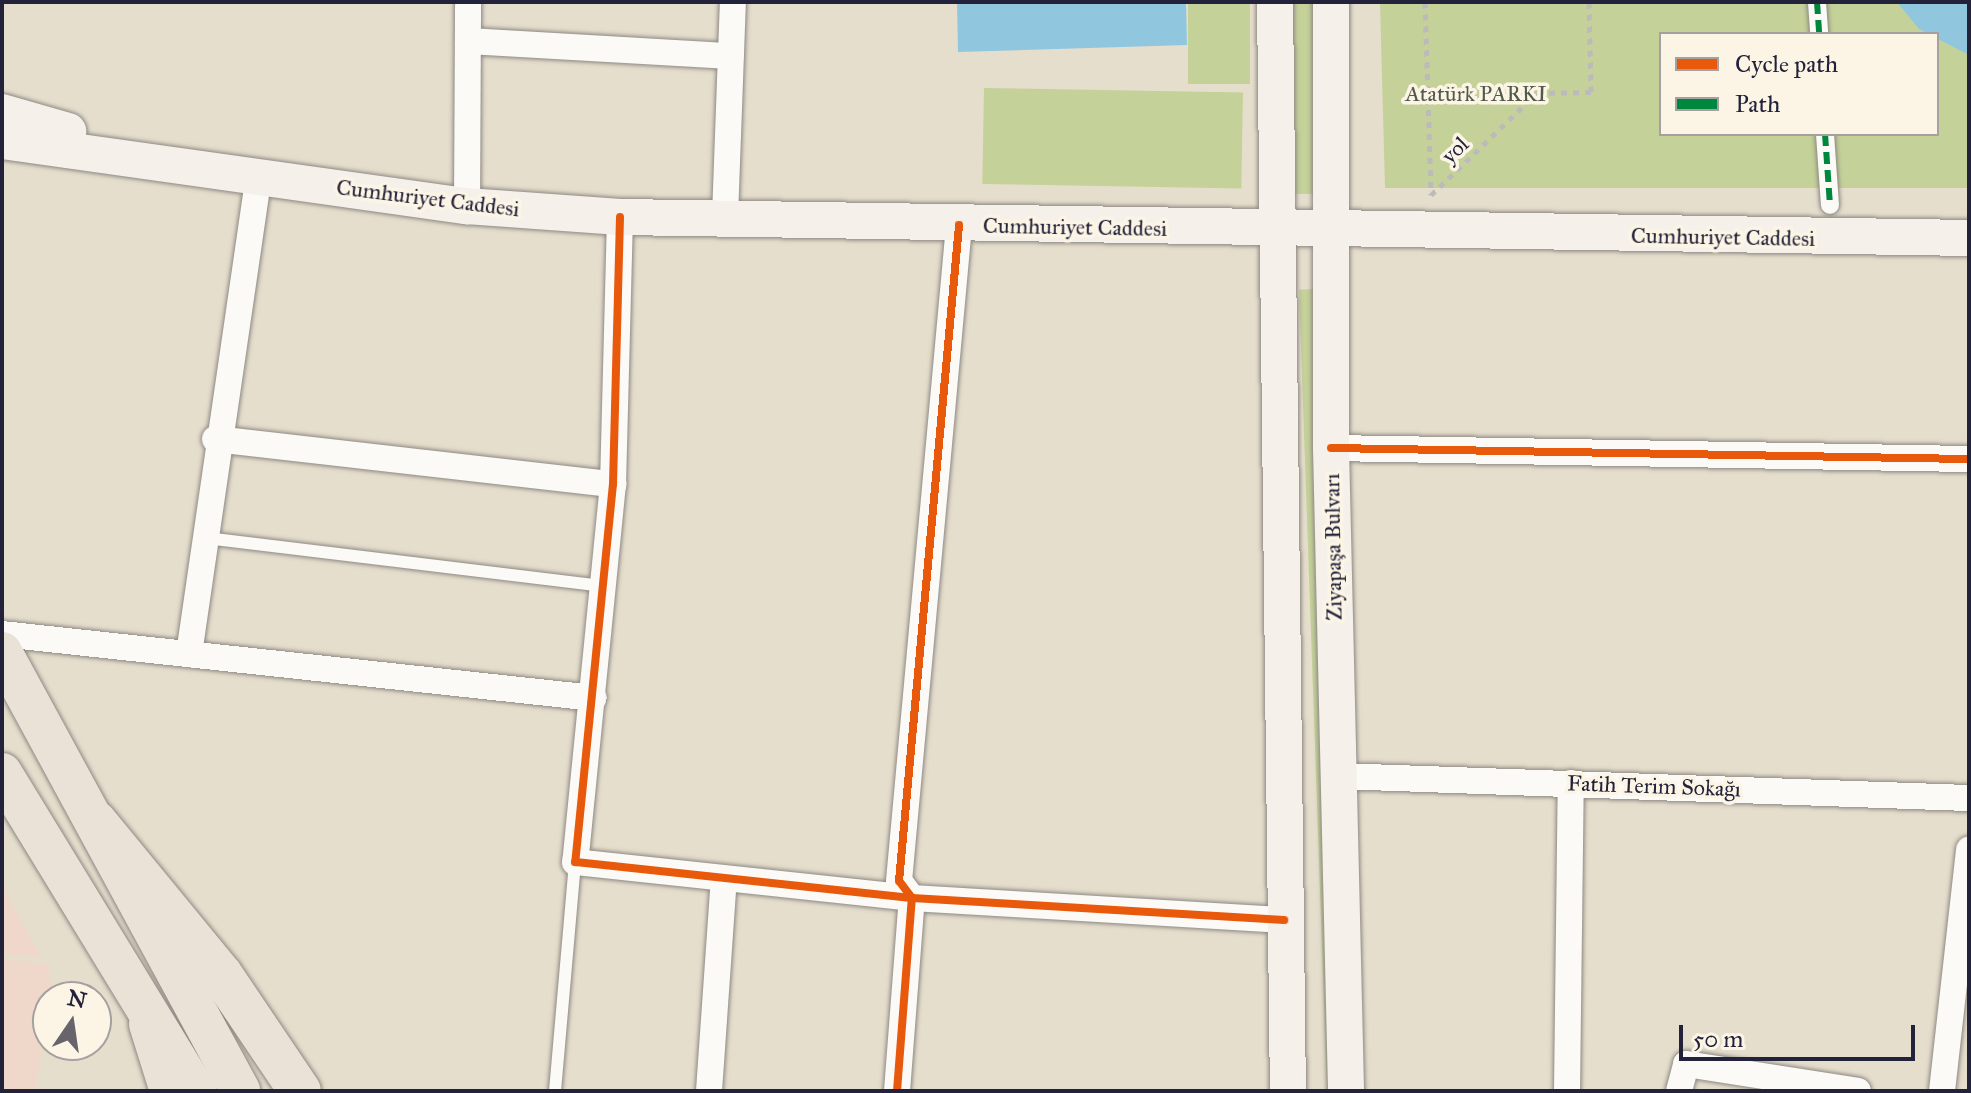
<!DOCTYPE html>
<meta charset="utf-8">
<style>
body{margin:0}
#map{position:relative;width:1971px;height:1093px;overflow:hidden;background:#e6decc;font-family:"IM FELL Great Primer",serif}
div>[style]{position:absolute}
.built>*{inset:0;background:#efd7c9}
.green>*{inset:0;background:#c4d198;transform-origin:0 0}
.water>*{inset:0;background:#91c6df}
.path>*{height:5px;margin-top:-2.5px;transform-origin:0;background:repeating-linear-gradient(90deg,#bcbaba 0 6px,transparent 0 12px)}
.roads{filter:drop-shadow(0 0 2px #8d8984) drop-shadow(0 0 2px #8d8984)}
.service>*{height:12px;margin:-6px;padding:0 6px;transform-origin:6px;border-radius:6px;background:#fbfaf7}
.pedestrian>*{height:18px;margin:-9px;padding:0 9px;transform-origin:9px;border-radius:9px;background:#fbfaf7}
.minor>*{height:26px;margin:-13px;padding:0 13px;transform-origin:13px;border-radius:13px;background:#fbfaf7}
.secondary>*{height:36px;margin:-18px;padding:0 18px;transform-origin:18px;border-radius:18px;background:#f5f1ea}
.primary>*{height:40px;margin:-20px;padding:0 20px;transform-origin:20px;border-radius:20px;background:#ebe2d7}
.trunk>*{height:42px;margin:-21px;padding:0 21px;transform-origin:21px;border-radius:21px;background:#ebe2d7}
.quiet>*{height:6px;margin-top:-3px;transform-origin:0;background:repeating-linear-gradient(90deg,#00873e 0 12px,transparent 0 18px)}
.cycleway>*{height:8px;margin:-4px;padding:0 4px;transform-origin:4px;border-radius:4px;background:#e8590c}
span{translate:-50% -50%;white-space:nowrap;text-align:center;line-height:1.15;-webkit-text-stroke:7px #fcf5e5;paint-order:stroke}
.park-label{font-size:22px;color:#515b4c}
.street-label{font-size:22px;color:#22223b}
.frame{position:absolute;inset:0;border:4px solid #22223b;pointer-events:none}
.legend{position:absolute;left:1659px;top:32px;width:280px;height:104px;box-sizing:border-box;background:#fcf5e5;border:2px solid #a5a1a1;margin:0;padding:10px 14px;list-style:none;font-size:24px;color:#22223b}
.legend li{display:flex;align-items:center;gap:16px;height:40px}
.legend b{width:40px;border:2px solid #a5a1a1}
.north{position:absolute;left:32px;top:981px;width:80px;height:80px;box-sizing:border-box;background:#fcf5e5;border:2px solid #a5a1a1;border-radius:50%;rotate:13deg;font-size:22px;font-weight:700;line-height:32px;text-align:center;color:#22223b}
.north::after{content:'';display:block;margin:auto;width:28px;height:36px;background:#67646e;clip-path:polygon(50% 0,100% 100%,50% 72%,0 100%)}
.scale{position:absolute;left:1679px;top:1025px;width:236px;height:36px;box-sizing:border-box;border:4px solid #22223b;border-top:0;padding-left:10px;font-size:24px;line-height:28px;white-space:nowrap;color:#22223b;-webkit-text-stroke:6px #fcf5e5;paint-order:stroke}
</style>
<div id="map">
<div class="built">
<i style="clip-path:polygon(2px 886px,42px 958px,2px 954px)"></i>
<i style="clip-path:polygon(2px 959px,48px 964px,52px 993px,35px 1091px,2px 1091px)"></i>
</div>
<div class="green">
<i style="left:1188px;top:2px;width:62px;height:82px"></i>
<i style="left:1292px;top:2px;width:22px;height:192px"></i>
<i style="clip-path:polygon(evenodd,1380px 2px,1969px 2px,1969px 188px,1385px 188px,1380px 2px,1661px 34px,1937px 34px,1937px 134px,1661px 134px,1661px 34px)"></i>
<i style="left:984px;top:88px;width:259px;height:96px;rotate:1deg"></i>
<i style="left:1317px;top:289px;width:802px;height:18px;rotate:88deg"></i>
</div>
<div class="water">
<i style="clip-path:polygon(957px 2px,1186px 2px,1187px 45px,958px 52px)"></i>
<i style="clip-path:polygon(1897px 2px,1969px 2px,1969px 55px,1919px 29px)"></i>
</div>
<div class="path">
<i style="left:1425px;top:2px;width:193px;rotate:88.2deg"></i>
<i style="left:1431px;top:195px;width:147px;rotate:-43.9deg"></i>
<i style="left:1537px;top:93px;width:54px;rotate:-1.1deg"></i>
<i style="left:1591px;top:92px;width:90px;rotate:-91.3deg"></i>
</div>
<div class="roads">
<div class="service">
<i style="left:206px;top:538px;width:401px;rotate:6.9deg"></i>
<i style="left:555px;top:1091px;width:230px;rotate:-85deg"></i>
</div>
<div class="pedestrian">
<i style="left:1817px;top:2px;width:32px;rotate:86deg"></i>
<i style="left:1825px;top:134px;width:71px;rotate:86deg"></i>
</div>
<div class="minor">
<i style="left:468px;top:41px;width:263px;rotate:3.3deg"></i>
<i style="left:467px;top:206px;width:204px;rotate:-89.7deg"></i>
<i style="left:620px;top:217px;width:267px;rotate:91.5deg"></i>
<i style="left:613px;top:484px;width:380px;rotate:95.7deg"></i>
<i style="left:575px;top:862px;width:339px;rotate:6.1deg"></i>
<i style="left:912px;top:898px;width:373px;rotate:3.4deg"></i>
<i style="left:725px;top:217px;width:215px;rotate:-87.9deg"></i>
<i style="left:215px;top:439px;width:401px;rotate:6.5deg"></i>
<i style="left:1331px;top:448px;width:638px;rotate:0.99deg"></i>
<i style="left:2px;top:634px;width:595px;rotate:6.17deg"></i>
<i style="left:189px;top:654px;width:483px;rotate:-81.7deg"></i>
<i style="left:1338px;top:776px;width:631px;rotate:2deg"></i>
<i style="left:709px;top:1091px;width:213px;rotate:-86deg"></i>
<i style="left:897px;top:1091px;width:194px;rotate:-85.6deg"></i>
<i style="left:912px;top:898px;width:21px;rotate:-127deg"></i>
<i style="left:899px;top:881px;width:659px;rotate:-84.77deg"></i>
<i style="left:1567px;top:1091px;width:308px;rotate:-89.3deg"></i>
<i style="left:1679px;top:1091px;width:28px;rotate:-75deg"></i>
<i style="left:1686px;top:1064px;width:174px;rotate:8.9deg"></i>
<i style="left:1942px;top:1091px;width:243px;rotate:-83.6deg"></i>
</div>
<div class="secondary">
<i style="left:1275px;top:2px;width:1089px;rotate:89.32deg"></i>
<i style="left:1331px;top:2px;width:446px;rotate:90deg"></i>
<i style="left:1331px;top:448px;width:643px;rotate:88.66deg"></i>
<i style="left:2px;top:112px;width:69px;rotate:16.1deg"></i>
<i style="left:2px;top:141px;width:470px;rotate:8deg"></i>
<i style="left:467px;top:206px;width:153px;rotate:4.1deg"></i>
<i style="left:620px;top:217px;width:1349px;rotate:0.89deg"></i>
</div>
<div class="primary">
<i style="left:2px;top:652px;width:499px;rotate:61.5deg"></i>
<i style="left:2px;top:773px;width:373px;rotate:58.6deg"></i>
</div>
<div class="trunk">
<i style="left:96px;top:822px;width:197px;rotate:50.6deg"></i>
<i style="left:221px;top:974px;width:141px;rotate:56deg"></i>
<i style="left:150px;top:1024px;width:70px;rotate:72.6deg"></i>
</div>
</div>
<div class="quiet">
<i style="left:1817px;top:2px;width:32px;rotate:86deg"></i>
<i style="left:1825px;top:134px;width:71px;rotate:86deg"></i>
</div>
<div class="cycleway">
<i style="left:620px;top:217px;width:267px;rotate:91.5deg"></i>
<i style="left:613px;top:484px;width:380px;rotate:95.7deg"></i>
<i style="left:575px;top:862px;width:339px;rotate:6.1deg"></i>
<i style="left:912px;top:898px;width:373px;rotate:3.4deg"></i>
<i style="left:1331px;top:448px;width:638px;rotate:0.99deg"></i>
<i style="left:897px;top:1091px;width:194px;rotate:-85.6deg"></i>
<i style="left:912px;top:898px;width:21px;rotate:-127deg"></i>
<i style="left:899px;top:881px;width:659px;rotate:-84.77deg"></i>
</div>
<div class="park-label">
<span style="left:1476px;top:94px">Atatürk PARKI</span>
</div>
<div class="street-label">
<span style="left:1455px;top:150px;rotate:-44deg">yol</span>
<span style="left:428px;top:198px;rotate:7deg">Cumhuriyet Caddesi</span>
<span style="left:1075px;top:227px;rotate:1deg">Cumhuriyet Caddesi</span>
<span style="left:1723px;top:237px;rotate:1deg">Cumhuriyet Caddesi</span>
<span style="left:1333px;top:547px;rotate:-91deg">Ziyapaşa Bulvarı</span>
<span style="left:1654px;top:786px;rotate:2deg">Fatih Terim Sokağı</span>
</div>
<div class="frame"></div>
<ul class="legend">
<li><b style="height:10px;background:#e8590c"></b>Cycle path</li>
<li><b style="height:10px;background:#00873e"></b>Path</li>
</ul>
<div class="north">N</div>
<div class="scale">50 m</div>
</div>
